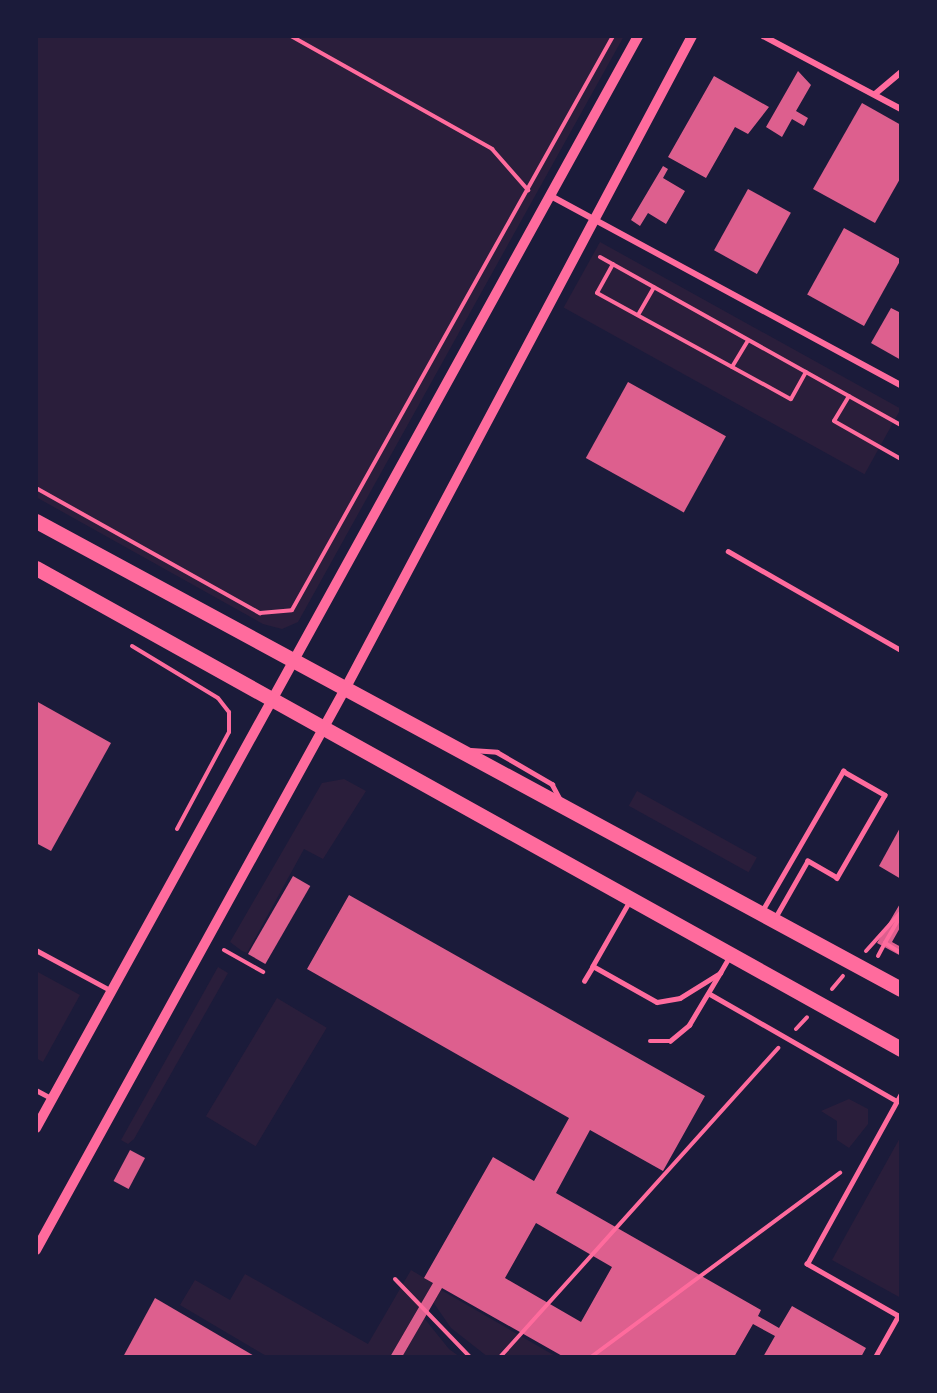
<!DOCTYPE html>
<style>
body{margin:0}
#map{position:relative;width:937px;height:1393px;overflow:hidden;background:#1b1b3a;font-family:"Playfair Display",serif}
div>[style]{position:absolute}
.green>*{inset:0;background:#2a1e3b;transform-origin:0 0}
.building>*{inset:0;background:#dd5f8e;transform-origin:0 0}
.path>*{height:4px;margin:-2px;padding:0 2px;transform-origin:2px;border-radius:2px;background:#ff6b9d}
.service>*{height:4.5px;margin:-2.25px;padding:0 2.25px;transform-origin:2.25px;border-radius:2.25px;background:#ff6b9d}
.minor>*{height:6px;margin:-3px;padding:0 3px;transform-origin:3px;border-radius:3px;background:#ff6b9d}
.tertiary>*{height:10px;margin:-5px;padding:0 5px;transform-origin:5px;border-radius:5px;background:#ff6b9d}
.primary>*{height:15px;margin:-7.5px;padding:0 7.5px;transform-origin:7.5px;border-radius:7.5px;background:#ff6b9d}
span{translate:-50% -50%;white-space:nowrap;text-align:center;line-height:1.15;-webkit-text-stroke:6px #1b1b3a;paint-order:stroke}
.frame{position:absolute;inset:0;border:38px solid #1b1b3a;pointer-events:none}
</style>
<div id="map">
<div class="green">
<i style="clip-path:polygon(36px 36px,624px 36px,298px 622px,282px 629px,263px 624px,36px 497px)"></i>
<i style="left:600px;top:242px;width:344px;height:75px;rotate:29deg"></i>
<i style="clip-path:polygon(344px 779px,366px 791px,323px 859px,304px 849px,247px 953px,242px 951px,230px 942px,322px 783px)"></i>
<i style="left:637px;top:791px;width:137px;height:17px;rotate:29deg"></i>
<i style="clip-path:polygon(218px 967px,228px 973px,134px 1139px,128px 1144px,121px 1140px)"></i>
<i style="clip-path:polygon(36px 971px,80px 995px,43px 1062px,36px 1058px)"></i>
<i style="left:277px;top:998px;width:58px;height:138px;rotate:31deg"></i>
<i style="clip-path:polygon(849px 1099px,868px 1109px,868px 1124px,849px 1148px,837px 1140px,837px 1121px,821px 1111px)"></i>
<i style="clip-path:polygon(901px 1136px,901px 1298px,832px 1260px)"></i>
<i style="clip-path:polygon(411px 1270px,433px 1283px,390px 1357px,268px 1357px,180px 1305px,195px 1280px,230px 1300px,245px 1274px,368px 1344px)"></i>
<i style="clip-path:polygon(441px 1290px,557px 1357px,488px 1357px,451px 1328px,433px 1302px)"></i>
<i style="clip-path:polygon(424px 1318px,449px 1349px,460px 1357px,401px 1357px)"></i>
</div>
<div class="building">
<i style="clip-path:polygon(798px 71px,811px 85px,796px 111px,808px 118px,804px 126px,792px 119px,782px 137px,766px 127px)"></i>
<i style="clip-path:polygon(714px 76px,769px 107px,748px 134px,735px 127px,706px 178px,668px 157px)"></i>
<i style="clip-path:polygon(862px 103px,901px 125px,901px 177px,875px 223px,813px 189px)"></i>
<i style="clip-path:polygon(663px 166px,668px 169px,663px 178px,685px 191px,666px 224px,648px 213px,640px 226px,631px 220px)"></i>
<i style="left:748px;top:189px;width:49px;height:70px;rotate:29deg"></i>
<i style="left:844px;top:228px;width:65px;height:76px;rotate:29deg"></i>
<i style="clip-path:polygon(891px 308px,901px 313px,901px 360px,871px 343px)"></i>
<i style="left:628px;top:382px;width:112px;height:87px;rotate:29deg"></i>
<i style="clip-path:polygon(36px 701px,111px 743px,51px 851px,36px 843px)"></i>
<i style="clip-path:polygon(901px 826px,901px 879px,879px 866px)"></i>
<i style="left:293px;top:876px;width:20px;height:90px;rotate:30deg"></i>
<i style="clip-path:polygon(evenodd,349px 895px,705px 1096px,663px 1171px,590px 1130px,556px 1193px,761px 1310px,758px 1316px,779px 1328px,792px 1306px,866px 1348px,861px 1357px,763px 1357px,775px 1336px,753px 1324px,734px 1357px,564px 1357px,442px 1288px,402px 1357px,390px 1357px,433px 1283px,424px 1278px,493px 1157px,534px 1181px,569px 1118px,307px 969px,349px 895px,536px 1223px,612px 1267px,581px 1322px,505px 1278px,536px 1223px)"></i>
<i style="clip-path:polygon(901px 902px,901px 926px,892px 942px,901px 947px,901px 956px,877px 943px)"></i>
<i style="left:130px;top:1150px;width:17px;height:35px;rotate:28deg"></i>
<i style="clip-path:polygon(155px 1298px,256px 1357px,123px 1357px)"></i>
</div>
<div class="path">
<i style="left:291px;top:36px;width:231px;rotate:29.3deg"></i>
<i style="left:492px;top:149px;width:55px;rotate:48.7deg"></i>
<i style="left:600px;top:257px;width:345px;rotate:29.2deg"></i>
<i style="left:613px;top:264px;width:33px;rotate:119deg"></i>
<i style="left:597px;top:293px;width:221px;rotate:28.7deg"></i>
<i style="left:791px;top:399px;width:31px;rotate:-61deg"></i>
<i style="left:638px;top:315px;width:32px;rotate:-60deg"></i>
<i style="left:732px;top:367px;width:31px;rotate:-59deg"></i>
<i style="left:849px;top:396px;width:29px;rotate:121deg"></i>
<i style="left:834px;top:421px;width:77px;rotate:29.6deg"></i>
<i style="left:36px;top:488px;width:257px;rotate:29.2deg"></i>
<i style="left:260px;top:613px;width:32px;rotate:-5deg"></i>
<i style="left:292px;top:610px;width:658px;rotate:-60.78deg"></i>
<i style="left:132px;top:646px;width:100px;rotate:31.2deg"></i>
<i style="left:218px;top:698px;width:18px;rotate:52deg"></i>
<i style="left:229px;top:712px;width:20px;rotate:90deg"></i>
<i style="left:229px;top:732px;width:110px;rotate:118.2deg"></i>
<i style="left:901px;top:915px;width:32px;rotate:120deg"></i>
<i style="left:885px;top:943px;width:19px;rotate:32deg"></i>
<i style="left:224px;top:950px;width:45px;rotate:29.4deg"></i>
<i style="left:866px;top:951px;width:52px;rotate:-48.1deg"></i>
<i style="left:878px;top:956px;width:15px;rotate:-62deg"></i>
<i style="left:832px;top:989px;width:17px;rotate:-50deg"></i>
<i style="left:796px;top:1029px;width:16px;rotate:-47deg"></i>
<i style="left:395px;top:1279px;width:108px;rotate:46.1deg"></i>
<i style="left:500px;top:1357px;width:416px;rotate:-48deg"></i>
<i style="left:591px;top:1357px;width:310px;rotate:-36.5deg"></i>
</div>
<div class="service">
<i style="left:728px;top:551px;width:199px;rotate:29.8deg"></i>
<i style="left:471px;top:750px;width:26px;rotate:4deg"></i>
<i style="left:497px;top:752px;width:64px;rotate:30.2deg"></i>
<i style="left:552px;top:784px;width:19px;rotate:62deg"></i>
<i style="left:629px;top:903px;width:73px;rotate:119.7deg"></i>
<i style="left:593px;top:966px;width:73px;rotate:29.4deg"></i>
<i style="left:657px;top:1002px;width:23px;rotate:-10deg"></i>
<i style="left:680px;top:998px;width:47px;rotate:-32deg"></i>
<i style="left:720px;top:973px;width:20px;rotate:-60deg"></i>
<i style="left:762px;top:911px;width:162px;rotate:-59.9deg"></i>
<i style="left:843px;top:771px;width:48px;rotate:29.7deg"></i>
<i style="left:885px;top:795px;width:96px;rotate:120deg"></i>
<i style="left:837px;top:878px;width:34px;rotate:-150deg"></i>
<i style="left:808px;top:861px;width:64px;rotate:119.7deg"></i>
<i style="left:36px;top:950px;width:84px;rotate:28.4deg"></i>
<i style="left:584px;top:981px;width:17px;rotate:-59deg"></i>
<i style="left:710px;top:994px;width:215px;rotate:29.8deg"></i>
<i style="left:650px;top:1041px;width:20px"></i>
<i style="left:670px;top:1041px;width:25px;rotate:-40deg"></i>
<i style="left:689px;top:1025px;width:61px;rotate:-59.2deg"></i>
<i style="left:36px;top:1090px;width:19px;rotate:28deg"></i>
<i style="left:875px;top:1357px;width:47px;rotate:-60.7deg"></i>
<i style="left:898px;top:1316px;width:105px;rotate:-150.3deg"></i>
<i style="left:807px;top:1264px;width:194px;rotate:-61.1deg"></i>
</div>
<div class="minor">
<i style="left:763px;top:36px;width:156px;rotate:27.9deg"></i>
<i style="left:875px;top:94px;width:34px;rotate:-40deg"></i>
<i style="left:549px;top:195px;width:400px;rotate:28.4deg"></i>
</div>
<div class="tertiary">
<i style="left:36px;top:1128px;width:1247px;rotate:-61.13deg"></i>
<i style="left:36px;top:1250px;width:638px;rotate:-61.15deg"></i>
<i style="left:344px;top:691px;width:742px;rotate:-62.02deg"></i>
</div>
<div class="primary">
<i style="left:36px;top:521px;width:983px;rotate:28.42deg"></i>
<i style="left:36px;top:568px;width:990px;rotate:29.08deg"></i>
</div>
<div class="frame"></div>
</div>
